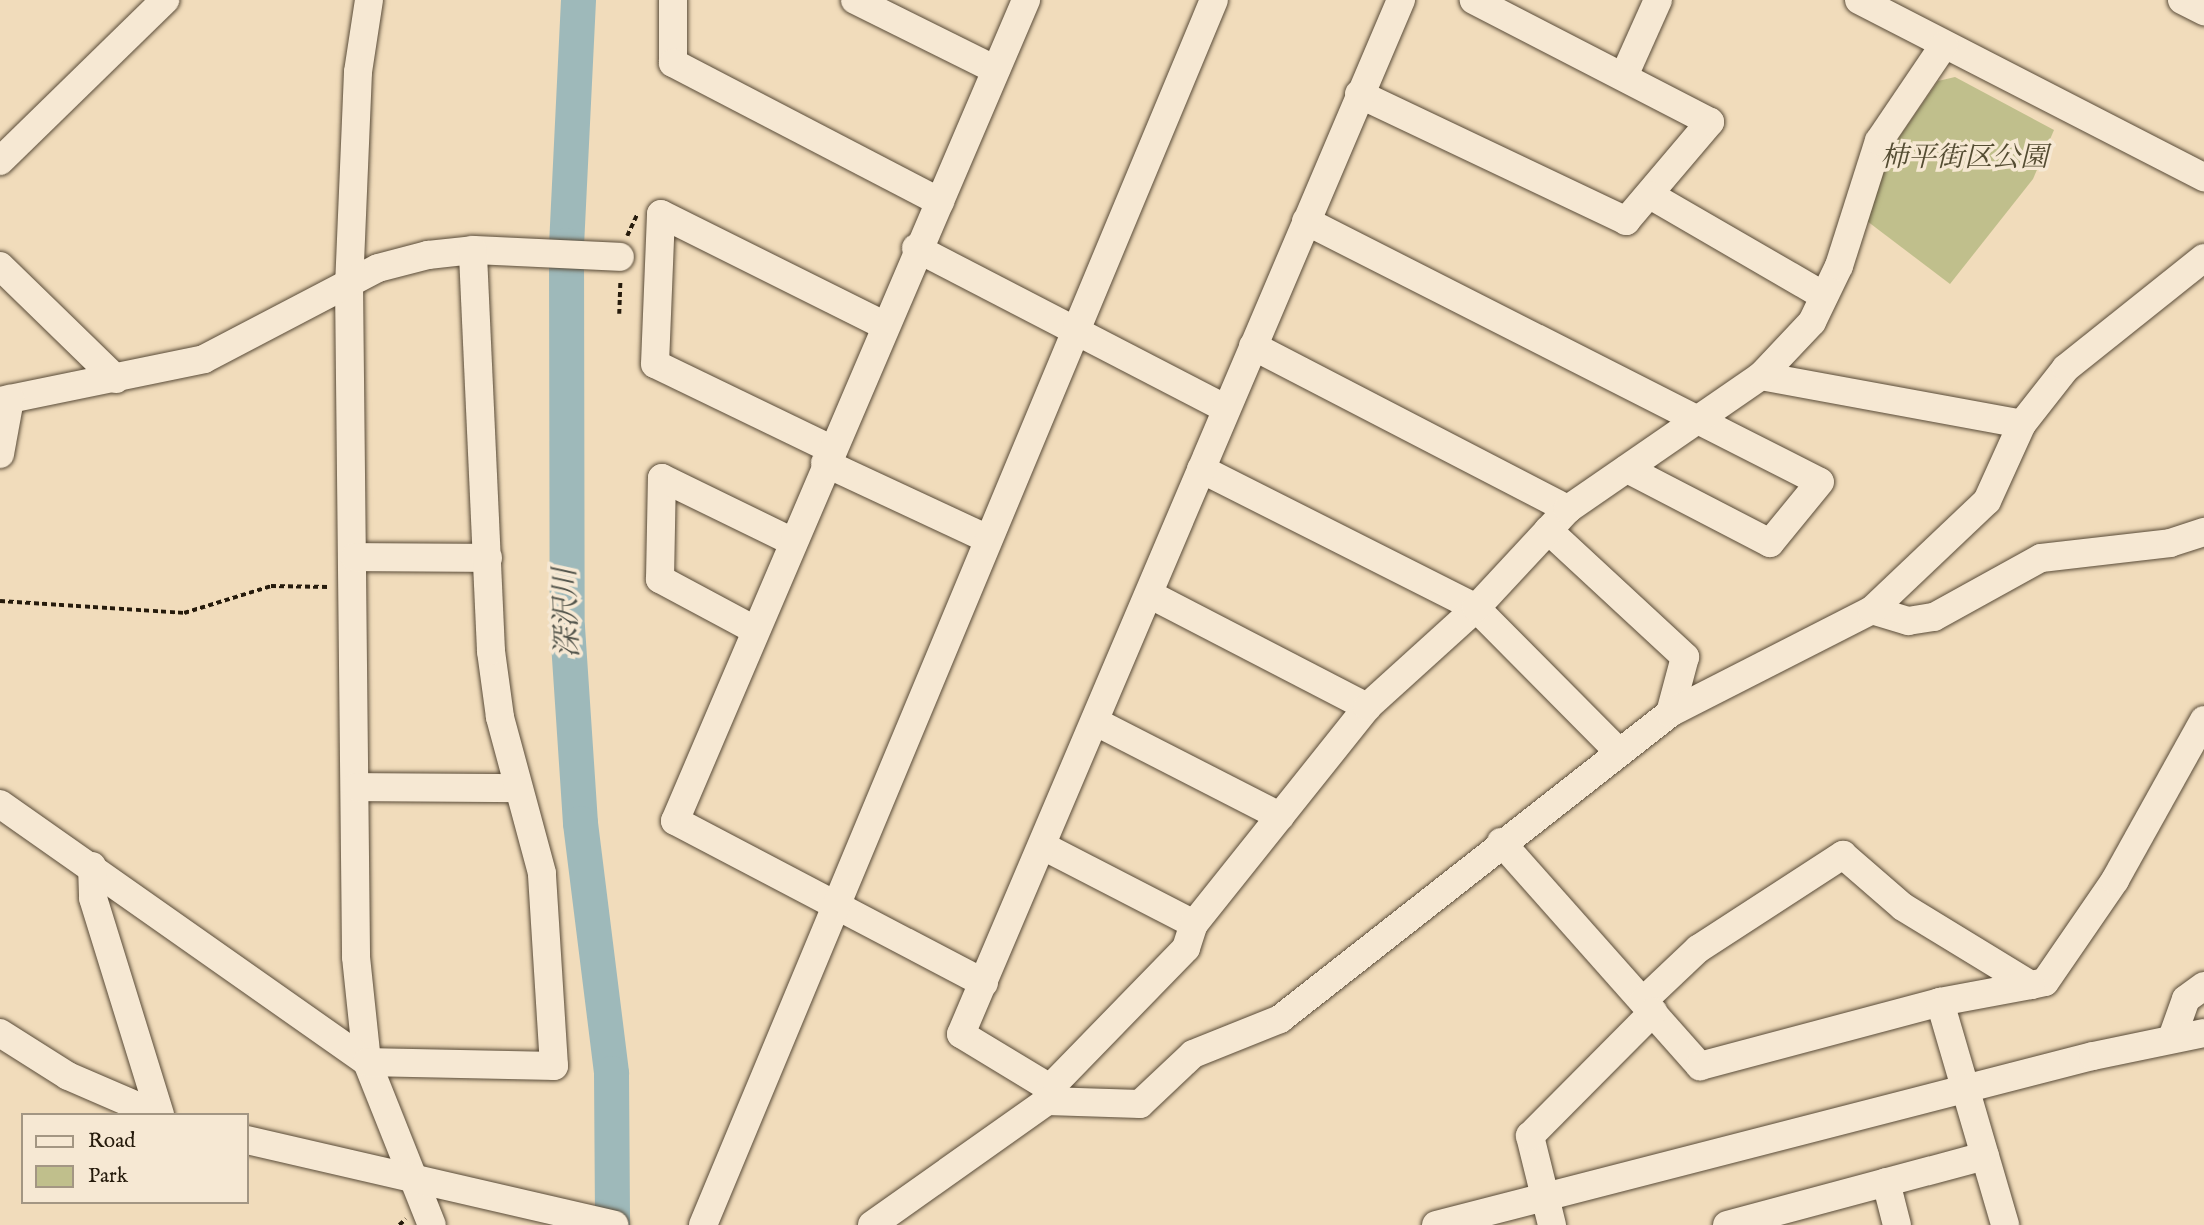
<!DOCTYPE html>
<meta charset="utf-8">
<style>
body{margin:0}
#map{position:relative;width:2204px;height:1225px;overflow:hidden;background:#f1dcbb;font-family:"IM FELL English","Noto Serif JP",serif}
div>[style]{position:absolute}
.green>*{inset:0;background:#c0bf8c}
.river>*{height:35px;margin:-17.5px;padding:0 17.5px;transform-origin:17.5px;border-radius:17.5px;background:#9eb9ba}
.path>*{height:3.5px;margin-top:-1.75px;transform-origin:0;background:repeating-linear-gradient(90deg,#261b0c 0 5px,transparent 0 8.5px)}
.roads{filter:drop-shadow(0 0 2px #594b38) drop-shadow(0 0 2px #594b38)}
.minor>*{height:28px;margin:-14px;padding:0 14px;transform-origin:14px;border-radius:14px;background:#f6e8d3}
span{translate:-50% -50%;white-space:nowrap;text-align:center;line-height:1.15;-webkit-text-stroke:7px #f6e8d3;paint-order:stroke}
.park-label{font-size:28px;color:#544c32;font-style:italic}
.water-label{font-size:30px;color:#505249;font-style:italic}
.legend{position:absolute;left:21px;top:1113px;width:228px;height:91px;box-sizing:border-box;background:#f6e8d3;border:2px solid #a39683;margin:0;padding:9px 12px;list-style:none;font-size:21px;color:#261b0c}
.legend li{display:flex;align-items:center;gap:14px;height:35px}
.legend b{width:35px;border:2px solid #a39683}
</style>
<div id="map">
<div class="green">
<i style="clip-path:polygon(1955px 77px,2054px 130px,2033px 179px,1950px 284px,1863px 218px,1889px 152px,1938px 81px)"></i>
</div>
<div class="river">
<i style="left:578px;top:0;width:245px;rotate:92.8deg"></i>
<i style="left:566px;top:245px;width:382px;rotate:89.9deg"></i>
<i style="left:567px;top:627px;width:196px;rotate:86.2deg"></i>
<i style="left:580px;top:823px;width:252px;rotate:82.9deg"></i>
<i style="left:611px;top:1073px;width:152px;rotate:89.6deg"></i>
</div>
<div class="path">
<i style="left:627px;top:236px;width:23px;rotate:-65deg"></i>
<i style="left:619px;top:314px;width:33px;rotate:-88deg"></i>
<i style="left:0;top:601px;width:184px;rotate:3.7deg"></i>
<i style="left:184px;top:613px;width:91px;rotate:-17.2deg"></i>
<i style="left:271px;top:586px;width:58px;rotate:1deg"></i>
<i style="left:399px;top:1225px;width:9px;rotate:-41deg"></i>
</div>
<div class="roads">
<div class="minor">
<i style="left:369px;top:0;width:73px;rotate:98.7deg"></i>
<i style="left:358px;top:72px;width:211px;rotate:92.4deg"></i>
<i style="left:349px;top:283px;width:674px;rotate:89.4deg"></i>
<i style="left:356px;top:957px;width:106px;rotate:84deg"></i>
<i style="left:367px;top:1062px;width:175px;rotate:68.3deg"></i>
<i style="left:673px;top:0;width:63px;rotate:90deg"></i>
<i style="left:673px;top:63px;width:301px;rotate:27.5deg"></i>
<i style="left:855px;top:0;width:157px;rotate:26.4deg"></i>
<i style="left:1859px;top:0;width:388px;rotate:27.2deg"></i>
<i style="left:2182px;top:0;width:25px;rotate:27deg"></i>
<i style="left:1624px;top:76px;width:83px;rotate:-65.9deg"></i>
<i style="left:1359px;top:94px;width:296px;rotate:25.4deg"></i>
<i style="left:1626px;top:221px;width:130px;rotate:-49.7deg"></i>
<i style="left:1710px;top:122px;width:266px;rotate:-152.7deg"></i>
<i style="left:0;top:161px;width:231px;rotate:-44.3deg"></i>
<i style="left:1650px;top:195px;width:201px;rotate:30.1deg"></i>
<i style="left:1306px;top:221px;width:576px;rotate:26.92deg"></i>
<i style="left:1820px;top:482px;width:79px;rotate:129.3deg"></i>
<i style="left:1770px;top:543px;width:161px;rotate:-152.6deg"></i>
<i style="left:916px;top:248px;width:348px;rotate:27.4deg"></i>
<i style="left:0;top:266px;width:162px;rotate:44.2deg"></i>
<i style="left:1253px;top:346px;width:355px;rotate:27.4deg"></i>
<i style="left:1761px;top:376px;width:265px;rotate:10.4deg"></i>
<i style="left:0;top:401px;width:208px;rotate:-11.6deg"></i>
<i style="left:204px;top:359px;width:196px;rotate:-27.6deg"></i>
<i style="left:378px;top:268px;width:52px;rotate:-14.6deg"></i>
<i style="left:428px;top:255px;width:45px;rotate:-6.3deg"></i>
<i style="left:473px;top:250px;width:147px;rotate:2.7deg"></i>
<i style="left:831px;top:449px;width:195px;rotate:-154.2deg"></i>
<i style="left:655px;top:364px;width:150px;rotate:-87.7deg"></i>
<i style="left:661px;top:214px;width:249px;rotate:26.5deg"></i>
<i style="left:0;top:454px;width:56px;rotate:-79.7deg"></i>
<i style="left:825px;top:463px;width:180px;rotate:25deg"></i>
<i style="left:1201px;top:469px;width:308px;rotate:26.8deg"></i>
<i style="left:1476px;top:608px;width:203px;rotate:45.2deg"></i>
<i style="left:1548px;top:530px;width:187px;rotate:42.8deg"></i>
<i style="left:1685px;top:657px;width:58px;rotate:105deg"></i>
<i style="left:355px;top:557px;width:133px;rotate:0.4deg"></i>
<i style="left:1149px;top:594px;width:246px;rotate:27.4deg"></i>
<i style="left:1872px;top:610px;width:38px;rotate:17deg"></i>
<i style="left:1908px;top:621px;width:26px;rotate:-9deg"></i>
<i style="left:1934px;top:617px;width:122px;rotate:-28.9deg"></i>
<i style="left:2041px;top:558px;width:130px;rotate:-6.6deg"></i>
<i style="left:2170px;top:543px;width:36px;rotate:-18deg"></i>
<i style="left:755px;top:630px;width:108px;rotate:-151.8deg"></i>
<i style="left:660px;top:579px;width:101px;rotate:-88.9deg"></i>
<i style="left:662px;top:478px;width:146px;rotate:26deg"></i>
<i style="left:1096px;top:722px;width:207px;rotate:27.1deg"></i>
<i style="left:356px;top:787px;width:162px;rotate:0.4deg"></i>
<i style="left:0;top:804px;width:449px;rotate:35.1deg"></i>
<i style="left:367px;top:1062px;width:187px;rotate:1.2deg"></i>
<i style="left:554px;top:1066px;width:193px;rotate:-93.6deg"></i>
<i style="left:542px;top:873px;width:162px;rotate:-105.1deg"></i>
<i style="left:500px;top:717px;width:67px;rotate:-97.8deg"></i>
<i style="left:491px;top:651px;width:401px;rotate:-92.6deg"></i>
<i style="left:1501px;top:842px;width:300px;rotate:48.4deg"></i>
<i style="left:1700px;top:1066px;width:248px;rotate:-14.9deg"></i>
<i style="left:1940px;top:1002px;width:232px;rotate:73.7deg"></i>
<i style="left:1043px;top:846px;width:170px;rotate:27.3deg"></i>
<i style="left:92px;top:866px;width:32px;rotate:88deg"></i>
<i style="left:93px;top:898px;width:227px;rotate:72.8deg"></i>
<i style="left:984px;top:983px;width:349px;rotate:-152.3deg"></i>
<i style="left:675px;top:821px;width:893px;rotate:-66.85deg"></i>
<i style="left:2031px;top:985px;width:14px;rotate:-12deg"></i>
<i style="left:2045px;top:982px;width:124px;rotate:-55.5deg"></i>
<i style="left:2115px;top:880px;width:183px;rotate:-60.9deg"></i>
<i style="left:1643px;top:1001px;width:76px;rotate:-43.4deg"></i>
<i style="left:1698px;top:949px;width:173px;rotate:-33deg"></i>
<i style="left:1843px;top:855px;width:79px;rotate:40.9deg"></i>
<i style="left:1903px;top:907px;width:150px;rotate:31.4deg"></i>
<i style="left:2031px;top:985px;width:93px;rotate:169.4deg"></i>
<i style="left:0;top:1033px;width:80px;rotate:32.3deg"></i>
<i style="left:68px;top:1076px;width:98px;rotate:23.4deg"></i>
<i style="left:2172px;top:1038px;width:41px;rotate:-70.3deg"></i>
<i style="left:2186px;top:999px;width:22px;rotate:-36deg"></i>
<i style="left:1050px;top:1088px;width:104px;rotate:-148.8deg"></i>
<i style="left:961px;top:1034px;width:1124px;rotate:-66.95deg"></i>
<i style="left:1047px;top:1101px;width:13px;rotate:-77deg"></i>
<i style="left:1050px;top:1088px;width:195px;rotate:-45.8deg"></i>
<i style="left:1186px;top:948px;width:25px;rotate:-72deg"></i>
<i style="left:1194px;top:924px;width:278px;rotate:-51.4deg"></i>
<i style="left:1367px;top:707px;width:147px;rotate:-42.2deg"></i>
<i style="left:1476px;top:608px;width:135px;rotate:-47.1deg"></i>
<i style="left:1568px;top:509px;width:234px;rotate:-34.6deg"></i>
<i style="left:1761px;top:376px;width:74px;rotate:-46.6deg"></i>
<i style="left:1812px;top:322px;width:62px;rotate:-64.3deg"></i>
<i style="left:1839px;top:266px;width:131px;rotate:-72.3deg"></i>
<i style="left:1879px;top:141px;width:116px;rotate:-55.9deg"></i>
<i style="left:247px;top:1140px;width:377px;rotate:13deg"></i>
<i style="left:1886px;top:1182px;width:44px;rotate:75.7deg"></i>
<i style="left:703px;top:1225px;width:1327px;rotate:-67.36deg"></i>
<i style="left:872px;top:1225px;width:214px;rotate:-35.3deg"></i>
<i style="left:1047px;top:1101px;width:93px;rotate:1.8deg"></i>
<i style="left:1140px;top:1104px;width:73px;rotate:-43.3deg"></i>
<i style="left:1193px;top:1054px;width:94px;rotate:-21.9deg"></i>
<i style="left:1280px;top:1019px;width:496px;rotate:-38.1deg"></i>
<i style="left:1670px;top:713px;width:227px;rotate:-27deg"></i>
<i style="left:1872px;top:610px;width:158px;rotate:-43.5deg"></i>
<i style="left:1987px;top:501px;width:85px;rotate:-65.6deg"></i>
<i style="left:2022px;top:424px;width:71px;rotate:-51.8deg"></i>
<i style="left:2066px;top:368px;width:176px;rotate:-38.6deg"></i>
<i style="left:1436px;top:1225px;width:678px;rotate:-14.43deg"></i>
<i style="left:2093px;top:1056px;width:113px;rotate:-11.7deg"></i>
<i style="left:1552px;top:1225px;width:92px;rotate:-103.9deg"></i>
<i style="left:1530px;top:1136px;width:175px;rotate:-45.2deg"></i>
<i style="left:1727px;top:1225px;width:267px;rotate:-15deg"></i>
</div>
</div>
<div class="park-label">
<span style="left:1964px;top:159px">柿平街区公園</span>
</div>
<div class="water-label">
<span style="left:568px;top:613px;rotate:-92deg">深沢川</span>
</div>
<ul class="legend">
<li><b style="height:9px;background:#f6e8d3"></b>Road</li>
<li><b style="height:19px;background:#c0bf8c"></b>Park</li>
</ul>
</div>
